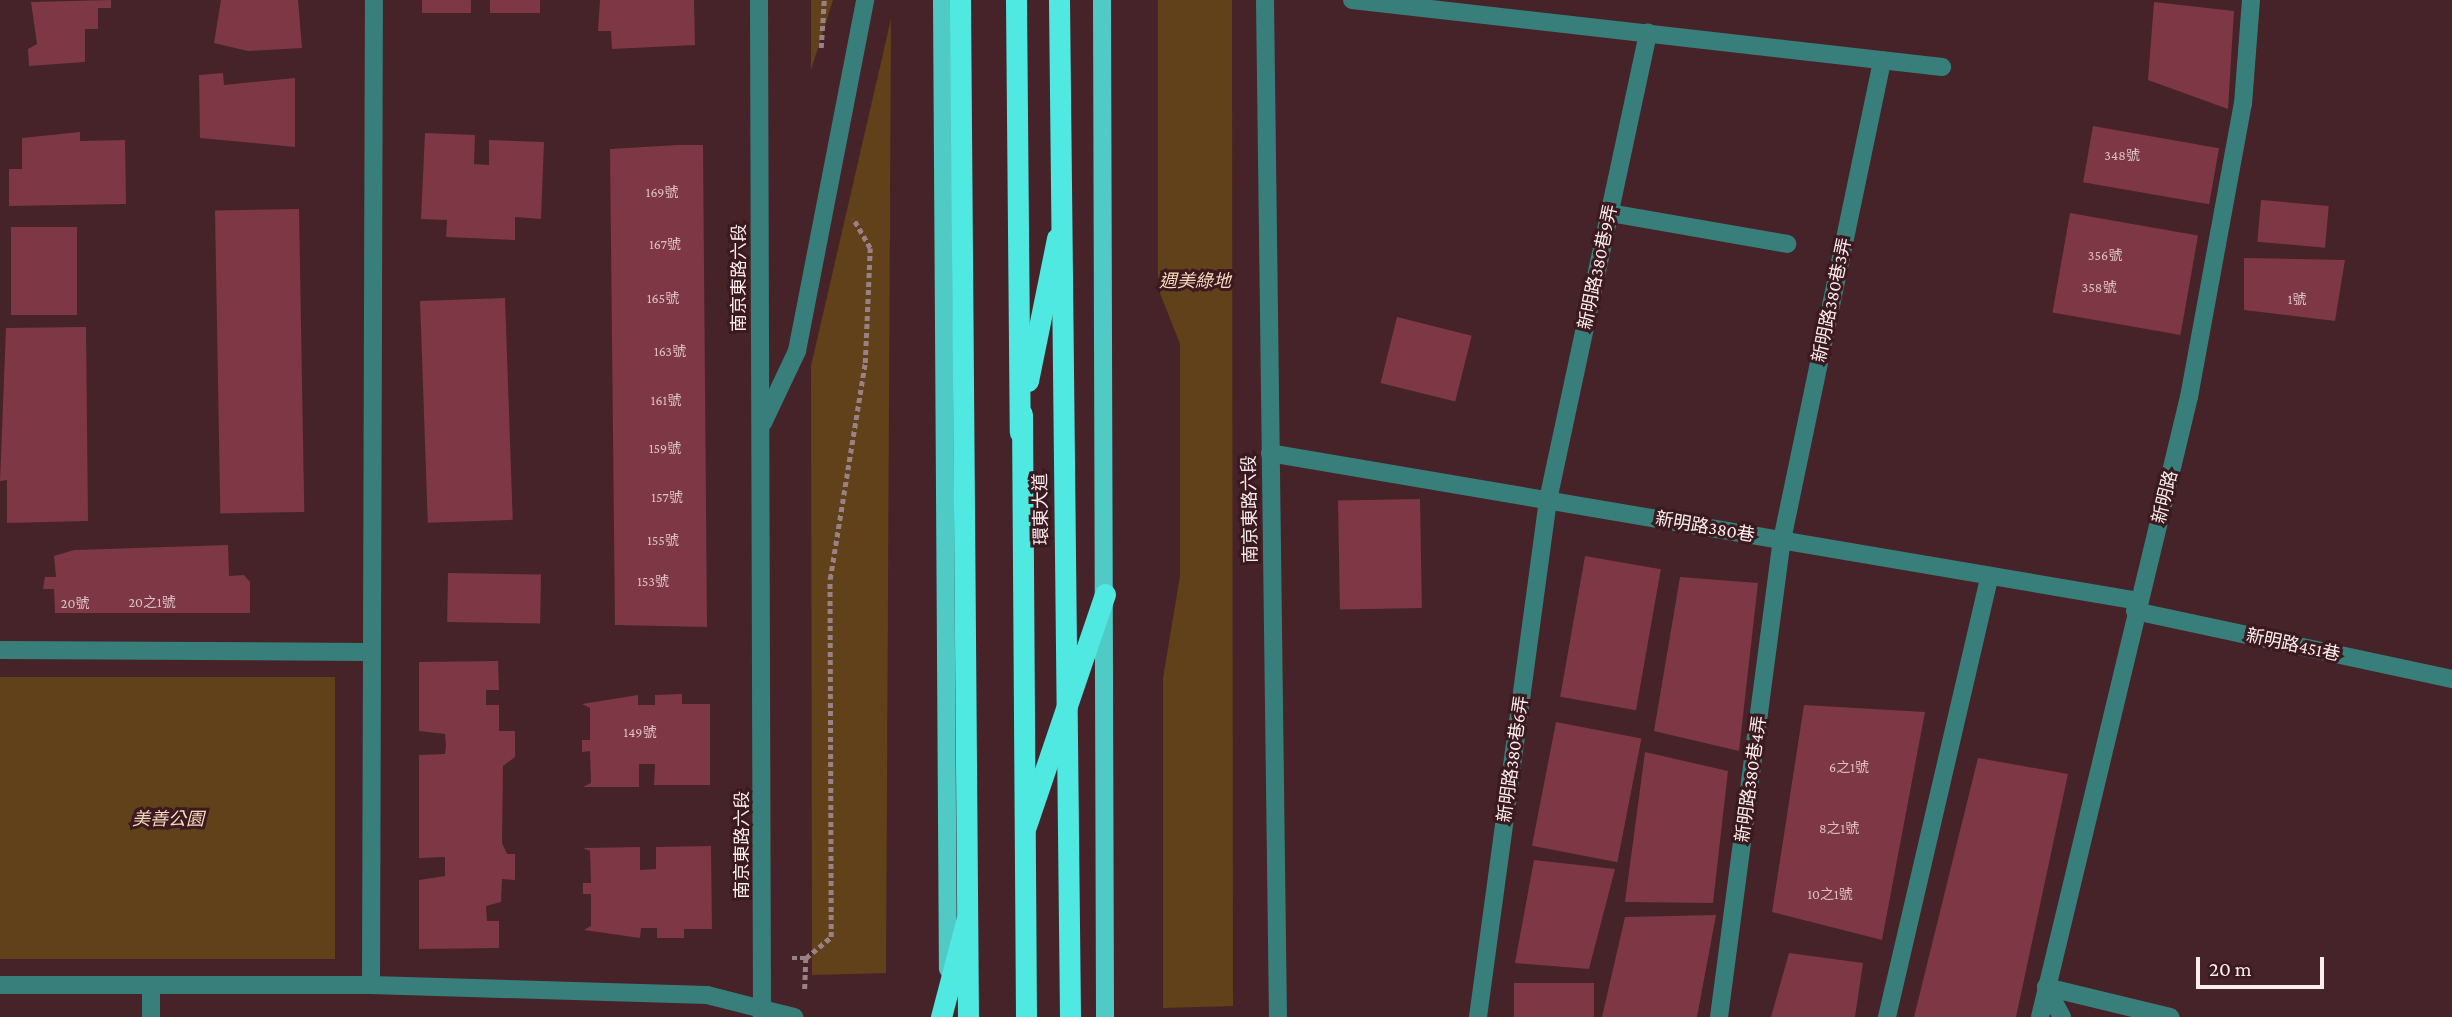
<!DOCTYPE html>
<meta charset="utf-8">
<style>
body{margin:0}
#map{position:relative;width:2452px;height:1017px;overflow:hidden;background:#452329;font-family:"Crimson Pro","Noto Sans TC",serif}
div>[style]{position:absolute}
.green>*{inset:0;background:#614119;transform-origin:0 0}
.building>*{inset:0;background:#7e3744;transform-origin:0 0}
.path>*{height:4.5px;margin-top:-2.25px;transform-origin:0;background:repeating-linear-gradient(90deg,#9a8185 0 5px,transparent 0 8.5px)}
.minor>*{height:18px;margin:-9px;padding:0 9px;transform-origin:9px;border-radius:9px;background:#387f7b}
.major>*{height:18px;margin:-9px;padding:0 9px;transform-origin:9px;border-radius:9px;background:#50cac4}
.highway>*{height:21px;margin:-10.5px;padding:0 10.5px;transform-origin:10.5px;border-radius:10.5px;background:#4fe9e1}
.highway-bridge>*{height:21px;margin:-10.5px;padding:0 10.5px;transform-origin:10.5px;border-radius:10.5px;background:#4fe9e1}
span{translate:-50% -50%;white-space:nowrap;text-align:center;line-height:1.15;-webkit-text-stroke:6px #3a191f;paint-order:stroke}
.number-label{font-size:14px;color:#dcc0c4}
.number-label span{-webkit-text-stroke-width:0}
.street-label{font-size:18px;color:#fcedef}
.park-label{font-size:18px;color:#f6dabb;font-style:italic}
.scale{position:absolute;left:2196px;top:957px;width:128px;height:32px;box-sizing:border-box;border:4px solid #fcedef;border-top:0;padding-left:9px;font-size:21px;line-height:24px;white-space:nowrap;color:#fcedef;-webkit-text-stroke:5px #3a191f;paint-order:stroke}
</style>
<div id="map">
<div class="green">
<i style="clip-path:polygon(811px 0,833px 0,811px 70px)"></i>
<i style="clip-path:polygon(1158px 0,1232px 0,1233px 1006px,1163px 1008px,1163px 678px,1180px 576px,1180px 344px,1158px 288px)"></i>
<i style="clip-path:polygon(891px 19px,886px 973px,812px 975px,811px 366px)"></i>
<i style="left:335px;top:677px;width:282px;height:335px;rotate:90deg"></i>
</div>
<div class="building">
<i style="clip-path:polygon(111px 0,111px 8px,98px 8px,98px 29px,85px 29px,85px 62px,29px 66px,28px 49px,37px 44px,31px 2px)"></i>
<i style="clip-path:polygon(221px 0,298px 0,302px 48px,248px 51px,214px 43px)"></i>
<i style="left:422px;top:0;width:49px;height:13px"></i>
<i style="left:490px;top:0;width:50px;height:13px"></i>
<i style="clip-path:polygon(600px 0,694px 0,695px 45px,612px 49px,611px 31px,598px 31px)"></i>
<i style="clip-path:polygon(2154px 2px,2234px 11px,2228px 109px,2148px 80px)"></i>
<i style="clip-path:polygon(223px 73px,224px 85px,295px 78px,295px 147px,200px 138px,199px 75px)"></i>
<i style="left:2093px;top:126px;width:128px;height:57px;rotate:10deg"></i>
<i style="clip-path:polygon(80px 132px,80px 141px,125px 140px,126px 204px,9px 206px,9px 169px,22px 169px,22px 138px)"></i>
<i style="clip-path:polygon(425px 133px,475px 135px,474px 164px,489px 165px,489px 140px,544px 142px,541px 219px,515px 217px,515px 240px,446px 237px,447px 220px,421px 219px)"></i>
<i style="clip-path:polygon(678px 145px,703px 145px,707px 627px,615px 625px,610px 149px)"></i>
<i style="left:2261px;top:200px;width:68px;height:42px;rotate:5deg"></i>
<i style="left:299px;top:209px;width:303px;height:84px;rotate:89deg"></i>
<i style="left:2070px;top:213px;width:130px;height:101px;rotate:10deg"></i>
<i style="left:11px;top:227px;width:66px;height:88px"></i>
<i style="clip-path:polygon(2244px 258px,2345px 260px,2335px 321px,2244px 310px)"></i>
<i style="left:505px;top:298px;width:222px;height:85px;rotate:88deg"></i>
<i style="left:1397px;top:317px;width:77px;height:68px;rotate:14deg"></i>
<i style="clip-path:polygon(86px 327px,88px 521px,7px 523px,7px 480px,0 481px,6px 328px)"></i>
<i style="left:1420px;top:499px;width:109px;height:82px;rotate:89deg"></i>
<i style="clip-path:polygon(228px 545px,229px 576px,244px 575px,250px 582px,250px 613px,55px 613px,54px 589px,43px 589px,45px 577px,56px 577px,54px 556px,74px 550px)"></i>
<i style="left:1585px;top:556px;width:77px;height:143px;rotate:10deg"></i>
<i style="left:448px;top:573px;width:93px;height:49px;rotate:1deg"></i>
<i style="clip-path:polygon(1680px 577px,1758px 583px,1739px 751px,1654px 731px)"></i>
<i style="clip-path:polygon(498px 661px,499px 690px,486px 690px,486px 705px,499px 705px,499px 731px,515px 731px,515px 757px,503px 766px,502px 843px,507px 854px,515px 854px,515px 880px,502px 879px,501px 902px,486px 906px,487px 921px,499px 921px,499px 948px,419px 949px,419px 880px,445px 876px,445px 857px,419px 858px,419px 755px,445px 754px,446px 746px,445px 734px,419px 731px,419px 662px)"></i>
<i style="clip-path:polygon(682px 694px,682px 704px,710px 704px,710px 785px,654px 785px,655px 764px,639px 764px,639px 787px,583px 787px,591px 783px,590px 751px,582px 752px,582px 740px,590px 740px,590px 708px,582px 704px,638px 695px,638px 705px,655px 705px,655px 695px)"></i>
<i style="clip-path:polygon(1804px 705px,1925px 712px,1882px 940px,1772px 912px)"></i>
<i style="left:1556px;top:722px;width:87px;height:126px;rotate:11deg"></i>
<i style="clip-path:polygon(1645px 752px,1728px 771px,1713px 903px,1625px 902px)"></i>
<i style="clip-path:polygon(1978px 758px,2068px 774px,2016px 1017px,1914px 1017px)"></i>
<i style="clip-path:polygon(711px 846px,712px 929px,684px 929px,684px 938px,657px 938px,657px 928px,641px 928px,640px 938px,584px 930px,591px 926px,591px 894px,583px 894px,583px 883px,591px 883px,590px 851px,583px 848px,640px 847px,640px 870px,656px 869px,656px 847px)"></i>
<i style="clip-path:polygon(1534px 860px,1615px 869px,1589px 969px,1515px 963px)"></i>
<i style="clip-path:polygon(1716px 915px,1697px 1017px,1602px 1017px,1625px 917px)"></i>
<i style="clip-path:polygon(1789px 953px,1863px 963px,1855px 1017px,1771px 1017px)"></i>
<i style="left:1514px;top:983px;width:80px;height:34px"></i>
</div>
<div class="path">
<i style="left:821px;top:48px;width:48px;rotate:-86.4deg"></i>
<i style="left:792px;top:958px;width:14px"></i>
<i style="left:806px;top:958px;width:33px;rotate:92deg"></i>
<i style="left:806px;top:958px;width:33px;rotate:-40deg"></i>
<i style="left:831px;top:937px;width:358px;rotate:-90.2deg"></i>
<i style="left:830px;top:579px;width:219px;rotate:-80.8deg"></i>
<i style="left:865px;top:363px;width:115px;rotate:-87.5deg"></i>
<i style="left:870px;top:248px;width:34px;rotate:-120deg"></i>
</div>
<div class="minor">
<i style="left:759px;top:0;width:1017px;rotate:89.83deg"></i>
<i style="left:1265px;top:0;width:1017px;rotate:89.27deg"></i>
<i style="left:1352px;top:0;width:594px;rotate:6.48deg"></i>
<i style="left:1610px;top:213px;width:180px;rotate:9.9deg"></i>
<i style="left:763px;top:423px;width:80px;rotate:-64.7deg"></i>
<i style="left:797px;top:351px;width:358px;rotate:-79deg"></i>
<i style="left:1270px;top:453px;width:882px;rotate:9.67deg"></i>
<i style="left:2135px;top:611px;width:324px;rotate:12.1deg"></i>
<i style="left:0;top:650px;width:369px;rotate:0.3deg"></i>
<i style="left:0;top:985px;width:371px"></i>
<i style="left:371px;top:985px;width:336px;rotate:1.7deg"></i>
<i style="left:707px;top:995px;width:90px;rotate:14.2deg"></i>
<i style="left:371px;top:985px;width:985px;rotate:-89.83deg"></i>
<i style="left:2046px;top:987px;width:128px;rotate:13.6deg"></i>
<i style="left:2046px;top:987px;width:34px;rotate:62deg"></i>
<i style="left:151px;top:1017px;width:32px;rotate:-90deg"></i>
<i style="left:1478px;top:1017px;width:522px;rotate:-82.29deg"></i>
<i style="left:1548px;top:500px;width:478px;rotate:-77.9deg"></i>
<i style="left:1719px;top:1017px;width:481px;rotate:-82.5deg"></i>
<i style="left:1782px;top:540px;width:490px;rotate:-78.2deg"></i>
<i style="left:1887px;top:1017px;width:453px;rotate:-76.9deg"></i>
<i style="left:2040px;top:1017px;width:638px;rotate:-76.49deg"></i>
<i style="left:2189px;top:397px;width:298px;rotate:-79.6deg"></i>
<i style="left:2243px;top:104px;width:104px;rotate:-85.6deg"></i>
</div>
<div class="major">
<i style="left:942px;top:0;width:969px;rotate:89.65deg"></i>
<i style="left:1102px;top:0;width:1017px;rotate:89.83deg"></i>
</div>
<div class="highway">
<i style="left:960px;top:0;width:1017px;rotate:89.55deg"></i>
<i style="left:1016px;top:0;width:432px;rotate:89.5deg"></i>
<i style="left:1028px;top:381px;width:146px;rotate:-78.5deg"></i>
<i style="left:1026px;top:826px;width:245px;rotate:-71.2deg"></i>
</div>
<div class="highway-bridge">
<i style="left:1059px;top:0;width:1017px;rotate:89.38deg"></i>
<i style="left:1022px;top:414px;width:603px;rotate:89.62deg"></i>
<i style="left:941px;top:1017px;width:102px;rotate:-75.3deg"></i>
</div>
<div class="number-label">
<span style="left:2122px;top:155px">348號</span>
<span style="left:662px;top:192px">169號</span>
<span style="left:665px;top:244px">167號</span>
<span style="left:2105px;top:255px">356號</span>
<span style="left:2099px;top:287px">358號</span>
<span style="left:663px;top:298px">165號</span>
<span style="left:2297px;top:299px">1號</span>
<span style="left:670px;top:351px">163號</span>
<span style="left:666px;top:400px">161號</span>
<span style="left:665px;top:448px">159號</span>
<span style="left:667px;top:497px">157號</span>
<span style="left:663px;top:540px">155號</span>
<span style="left:653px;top:581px">153號</span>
<span style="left:152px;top:602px">20之1號</span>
<span style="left:75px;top:603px">20號</span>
<span style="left:640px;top:732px">149號</span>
<span style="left:1849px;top:767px">6之1號</span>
<span style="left:1839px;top:828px">8之1號</span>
<span style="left:1830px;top:894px">10之1號</span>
</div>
<div class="street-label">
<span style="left:1598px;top:267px;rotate:-78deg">新明路380巷9弄</span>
<span style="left:739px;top:278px;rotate:-90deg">南京東路六段</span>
<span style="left:1832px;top:300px;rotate:-78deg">新明路380巷3弄</span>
<span style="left:2165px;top:497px;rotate:-76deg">新明路</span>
<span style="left:1041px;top:509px;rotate:-91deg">環東大道</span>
<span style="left:1250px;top:509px;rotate:-91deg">南京東路六段</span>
<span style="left:1705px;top:527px;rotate:10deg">新明路380巷</span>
<span style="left:2293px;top:645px;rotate:12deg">新明路451巷</span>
<span style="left:1513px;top:759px;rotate:-82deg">新明路380巷6弄</span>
<span style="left:1751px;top:779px;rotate:-82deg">新明路380巷4弄</span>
<span style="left:742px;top:845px;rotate:-90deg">南京東路六段</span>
</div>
<div class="park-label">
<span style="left:1195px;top:281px">週美綠地</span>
<span style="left:168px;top:819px">美善公園</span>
</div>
<div class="scale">20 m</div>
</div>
